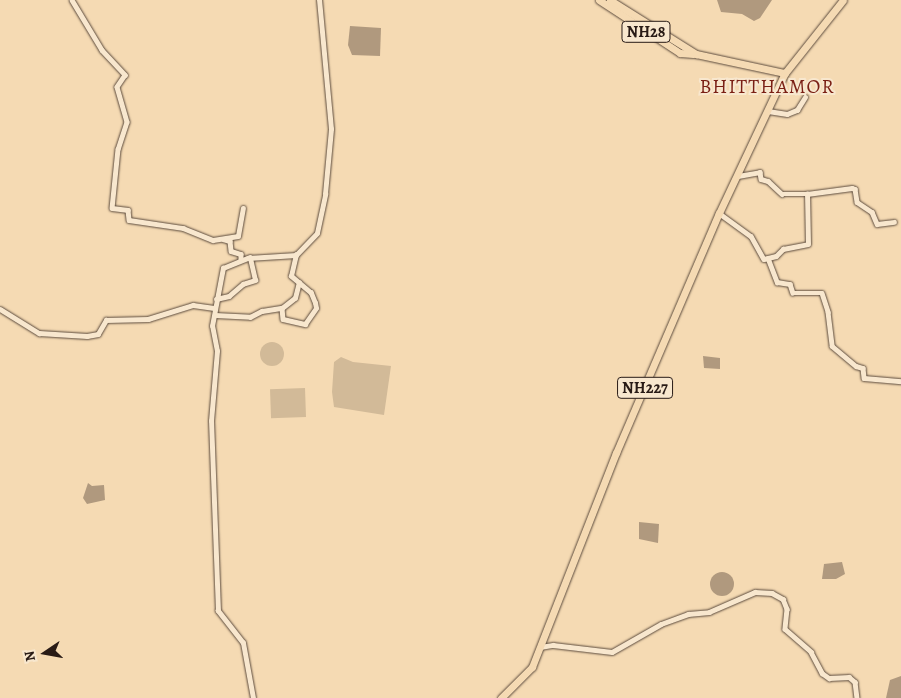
<!DOCTYPE html>
<style>
body{margin:0}
#map{position:relative;width:901px;height:698px;overflow:hidden;background:#f5dab3;font-family:Alegreya,serif}
div>[style]{position:absolute}
.green>*{inset:0;background:#d2ba98;transform-origin:0 0}
.round{border-radius:50%}
.water>*{inset:0;background:#b0997e}
.roads{filter:drop-shadow(0 0 1px #5c4b3d) drop-shadow(0 0 1px #5c4b3d)}
.minor>*{height:4.5px;margin:-2.25px;padding:0 2.25px;transform-origin:2.25px;border-radius:2.25px;background:#f8e7ce}
.highway>*{height:7px;margin:-3.5px;padding:0 3.5px;transform-origin:3.5px;border-radius:3.5px;background:#f5dab3}
span{translate:-50% -50%;white-space:nowrap;text-align:center;line-height:1.15;-webkit-text-stroke:4px #f8e7ce;paint-order:stroke}
.shield-label span{padding:1px 4px;background:#f8e7ce;border:1px solid;border-radius:4px;-webkit-text-stroke-width:0}
.shield-label{font-size:16px;color:#291b16;font-weight:700}
.quarter-label{font-size:20px;color:#7a1f14;letter-spacing:1px}
.north{position:absolute;left:20px;top:628px;width:50px;height:50px;-webkit-text-stroke:4px #f8e7ce;paint-order:stroke;rotate:258deg;font-size:14px;font-weight:700;line-height:20px;text-align:center;color:#291b16}
.north::after{content:'';display:block;margin:auto;width:18px;height:22px;background:#291b16;clip-path:polygon(50% 0,100% 100%,50% 72%,0 100%)}
</style>
<div id="map">
<div class="green">
<i class="round" style="left:260px;top:342px;width:24px;height:24px"></i>
<i style="clip-path:polygon(341px 357px,353px 362px,391px 366px,384px 415px,334px 407px,332px 392px,334px 362px)"></i>
<i style="left:305px;top:388px;width:29px;height:35px;rotate:88deg"></i>
</div>
<div class="water">
<i style="clip-path:polygon(717px 0,772px 0,760px 18px,754px 21px,742px 14px,721px 12px)"></i>
<i style="clip-path:polygon(350px 26px,381px 28px,380px 56px,352px 55px,348px 45px)"></i>
<i style="clip-path:polygon(703px 356px,720px 358px,720px 369px,704px 368px)"></i>
<i style="clip-path:polygon(88px 483px,92px 486px,104px 485px,105px 500px,87px 504px,83px 498px)"></i>
<i style="clip-path:polygon(639px 522px,659px 524px,658px 543px,639px 539px)"></i>
<i style="clip-path:polygon(842px 562px,845px 574px,836px 579px,822px 579px,824px 564px)"></i>
<i class="round" style="left:710px;top:572px;width:24px;height:24px"></i>
<i style="clip-path:polygon(901px 676px,901px 698px,886px 698px,890px 680px)"></i>
</div>
<div class="roads">
<div class="minor">
<i style="left:72px;top:0;width:58px;rotate:59deg"></i>
<i style="left:102px;top:50px;width:34px;rotate:47deg"></i>
<i style="left:125px;top:75px;width:14px;rotate:124deg"></i>
<i style="left:117px;top:87px;width:36px;rotate:74deg"></i>
<i style="left:127px;top:122px;width:28px;rotate:108deg"></i>
<i style="left:118px;top:149px;width:59px;rotate:95.8deg"></i>
<i style="left:112px;top:208px;width:16px;rotate:7deg"></i>
<i style="left:128px;top:210px;width:10px;rotate:84deg"></i>
<i style="left:129px;top:220px;width:55px;rotate:8.4deg"></i>
<i style="left:183px;top:228px;width:32px;rotate:22deg"></i>
<i style="left:213px;top:240px;width:25px;rotate:-9deg"></i>
<i style="left:238px;top:236px;width:28px;rotate:-80deg"></i>
<i style="left:768px;top:111px;width:19px;rotate:9deg"></i>
<i style="left:787px;top:114px;width:11px;rotate:-22deg"></i>
<i style="left:797px;top:110px;width:15px;rotate:-58deg"></i>
<i style="left:738px;top:176px;width:22px;rotate:-10deg"></i>
<i style="left:760px;top:172px;width:7px;rotate:82deg"></i>
<i style="left:761px;top:179px;width:7px;rotate:16deg"></i>
<i style="left:768px;top:181px;width:19px;rotate:43deg"></i>
<i style="left:782px;top:194px;width:26px"></i>
<i style="left:719px;top:213px;width:39px;rotate:36deg"></i>
<i style="left:751px;top:236px;width:26px;rotate:61deg"></i>
<i style="left:764px;top:259px;width:12px;rotate:-14deg"></i>
<i style="left:776px;top:256px;width:10px;rotate:-45deg"></i>
<i style="left:783px;top:249px;width:25px;rotate:-11deg"></i>
<i style="left:808px;top:244px;width:50px;rotate:-91.1deg"></i>
<i style="left:807px;top:194px;width:45px;rotate:-7.6deg"></i>
<i style="left:852px;top:188px;width:3px;rotate:18deg"></i>
<i style="left:855px;top:189px;width:13px;rotate:81deg"></i>
<i style="left:857px;top:202px;width:18px;rotate:34deg"></i>
<i style="left:872px;top:212px;width:13px;rotate:67deg"></i>
<i style="left:877px;top:224px;width:17px;rotate:-7deg"></i>
<i style="left:223px;top:239px;width:7px;rotate:16deg"></i>
<i style="left:230px;top:241px;width:10px;rotate:84deg"></i>
<i style="left:231px;top:251px;width:10px;rotate:17deg"></i>
<i style="left:241px;top:254px;width:6px;rotate:90deg"></i>
<i style="left:768px;top:258px;width:26px;rotate:69deg"></i>
<i style="left:777px;top:282px;width:13px;rotate:9deg"></i>
<i style="left:790px;top:284px;width:9px;rotate:72deg"></i>
<i style="left:793px;top:293px;width:29px"></i>
<i style="left:822px;top:293px;width:20px;rotate:72deg"></i>
<i style="left:828px;top:312px;width:34px;rotate:83deg"></i>
<i style="left:832px;top:346px;width:31px;rotate:40deg"></i>
<i style="left:856px;top:366px;width:7px;rotate:16deg"></i>
<i style="left:863px;top:368px;width:10px;rotate:84deg"></i>
<i style="left:864px;top:378px;width:37px;rotate:5deg"></i>
<i style="left:216px;top:299px;width:13px;rotate:-13deg"></i>
<i style="left:229px;top:296px;width:18px;rotate:-41deg"></i>
<i style="left:243px;top:284px;width:13px;rotate:-18deg"></i>
<i style="left:255px;top:280px;width:23px;rotate:-103deg"></i>
<i style="left:282px;top:308px;width:16px;rotate:-38deg"></i>
<i style="left:295px;top:298px;width:16px;rotate:-76deg"></i>
<i style="left:0;top:309px;width:46px;rotate:31.6deg"></i>
<i style="left:39px;top:333px;width:48px;rotate:3.6deg"></i>
<i style="left:87px;top:336px;width:11px;rotate:-10deg"></i>
<i style="left:98px;top:334px;width:16px;rotate:-60deg"></i>
<i style="left:106px;top:320px;width:42px;rotate:-1.4deg"></i>
<i style="left:148px;top:319px;width:47px;rotate:-17.3deg"></i>
<i style="left:193px;top:305px;width:21px;rotate:8deg"></i>
<i style="left:215px;top:315px;width:35px;rotate:3deg"></i>
<i style="left:250px;top:317px;width:13px;rotate:-27deg"></i>
<i style="left:262px;top:311px;width:20px;rotate:-9deg"></i>
<i style="left:282px;top:308px;width:11px;rotate:85deg"></i>
<i style="left:283px;top:319px;width:23px;rotate:13deg"></i>
<i style="left:305px;top:324px;width:19px;rotate:-55deg"></i>
<i style="left:316px;top:308px;width:5px;rotate:-101deg"></i>
<i style="left:315px;top:303px;width:11px;rotate:-112deg"></i>
<i style="left:311px;top:293px;width:26px;rotate:-140deg"></i>
<i style="left:291px;top:276px;width:22px;rotate:-77deg"></i>
<i style="left:540px;top:647px;width:13px;rotate:-9deg"></i>
<i style="left:553px;top:645px;width:59px;rotate:6.8deg"></i>
<i style="left:612px;top:652px;width:56px;rotate:-29.7deg"></i>
<i style="left:661px;top:624px;width:29px;rotate:-20deg"></i>
<i style="left:688px;top:614px;width:21px;rotate:-5deg"></i>
<i style="left:709px;top:612px;width:50px;rotate:-23.5deg"></i>
<i style="left:755px;top:592px;width:17px;rotate:3deg"></i>
<i style="left:772px;top:593px;width:13px;rotate:29deg"></i>
<i style="left:783px;top:599px;width:11px;rotate:68deg"></i>
<i style="left:787px;top:609px;width:20px;rotate:96deg"></i>
<i style="left:785px;top:629px;width:35px;rotate:41deg"></i>
<i style="left:811px;top:652px;width:24px;rotate:62deg"></i>
<i style="left:822px;top:673px;width:9px;rotate:36deg"></i>
<i style="left:829px;top:678px;width:20px;rotate:-3deg"></i>
<i style="left:849px;top:677px;width:8px;rotate:40deg"></i>
<i style="left:855px;top:682px;width:16px;rotate:83deg"></i>
<i style="left:253px;top:698px;width:56px;rotate:-100.3deg"></i>
<i style="left:243px;top:643px;width:41px;rotate:-128deg"></i>
<i style="left:218px;top:611px;width:190px;rotate:-92.1deg"></i>
<i style="left:211px;top:421px;width:70px;rotate:-85.1deg"></i>
<i style="left:217px;top:351px;width:25px;rotate:-101deg"></i>
<i style="left:212px;top:326px;width:59px;rotate:-79.3deg"></i>
<i style="left:223px;top:268px;width:27px;rotate:-22deg"></i>
<i style="left:248px;top:258px;width:48px;rotate:-3.6deg"></i>
<i style="left:296px;top:255px;width:30px;rotate:-46deg"></i>
<i style="left:317px;top:233px;width:40px;rotate:-78deg"></i>
<i style="left:325px;top:194px;width:65px;rotate:-84.7deg"></i>
<i style="left:331px;top:129px;width:130px;rotate:-95.3deg"></i>
</div>
<div class="highway">
<i style="left:599px;top:0;width:97px;rotate:33.2deg"></i>
<i style="left:680px;top:53px;width:13px;rotate:4deg"></i>
<i style="left:610px;top:0;width:102px;rotate:32.1deg"></i>
<i style="left:696px;top:54px;width:91px;rotate:12.1deg"></i>
<i style="left:501px;top:698px;width:44px;rotate:-45deg"></i>
<i style="left:532px;top:667px;width:230px;rotate:-68.6deg"></i>
<i style="left:616px;top:453px;width:261px;rotate:-66.8deg"></i>
<i style="left:719px;top:213px;width:155px;rotate:-64.8deg"></i>
<i style="left:785px;top:73px;width:93px;rotate:-51.5deg"></i>
</div>
</div>
<div class="shield-label">
<span style="left:646px;top:32px">NH28</span>
<span style="left:645px;top:388px">NH227</span>
</div>
<div class="quarter-label">
<span style="left:767px;top:86px">BHITTHAMOR</span>
</div>
<div class="north">N</div>
</div>
